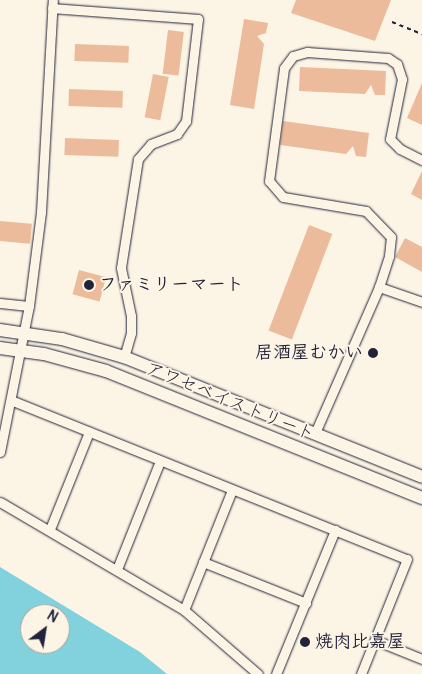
<!DOCTYPE html>
<meta charset="utf-8">
<style>
body{margin:0}
#map{position:relative;width:422px;height:674px;overflow:hidden;background:#fcf5e5;font-family:Pangolin,"Klee One",sans-serif}
div>[style]{position:absolute}
.water>*{inset:0;background:#82d2dd}
.building>*{inset:0;background:#ebbb9b;transform-origin:0 0}
.path>*{height:2px;margin-top:-1px;transform-origin:0;background:repeating-linear-gradient(90deg,#22223b 0 4px,transparent 0 8px)}
.roads{filter:drop-shadow(0 0 1px #22223b) drop-shadow(0 0 1px #22223b)}
.minor>*{height:9px;margin:-4.5px;padding:0 4.5px;transform-origin:4.5px;border-radius:4.5px;background:#fcf5e5}
.secondary>*{height:12px;margin:-6px;padding:0 6px;transform-origin:6px;border-radius:6px;background:#fcf5e5}
.dots>*{width:14px;height:14px;translate:-50% -50%;box-sizing:border-box;border:2px solid #fcf5e5;border-radius:50%}
span{translate:-50% -50%;white-space:nowrap;text-align:center;line-height:1.15;-webkit-text-stroke:4px #fcf5e5;paint-order:stroke}
.poi-label{font-size:18px;color:#22223b;font-weight:700}
.left{translate:0 -50%;text-align:left}
.right{translate:-100% -50%;text-align:right}
.street-label{font-size:18px;color:#22223b}
.north{position:absolute;left:20px;top:604px;width:50px;height:50px;box-sizing:border-box;background:#fcf5e5;border:1px solid #a5a1a1;border-radius:50%;rotate:31deg;font-size:14px;font-weight:700;line-height:20px;text-align:center;color:#22223b}
.north::after{content:'';display:block;margin:auto;width:18px;height:22px;background:#22223b;clip-path:polygon(50% 0,100% 100%,50% 72%,0 100%)}
</style>
<div id="map">
<div class="water">
<i style="clip-path:polygon(evenodd,0 567px,140px 652px,167px 674px,0 674px,0 567px,30px 614px,60px 614px,60px 644px,30px 644px,30px 614px)"></i>
</div>
<div class="building">
<i style="clip-path:polygon(296px 0,391px 0,375px 41px,291px 13px)"></i>
<i style="clip-path:polygon(244px 19px,268px 23px,266px 33px,257px 36px,264px 44px,254px 109px,230px 105px)"></i>
<i style="left:168px;top:30px;width:16px;height:44px;rotate:7deg"></i>
<i style="left:75px;top:44px;width:54px;height:17px;rotate:2deg"></i>
<i style="clip-path:polygon(300px 67px,386px 71px,385px 95px,375px 95px,371px 85px,365px 94px,299px 91px)"></i>
<i style="left:153px;top:74px;width:16px;height:44px;rotate:11deg"></i>
<i style="clip-path:polygon(422px 83px,422px 125px,407px 118px)"></i>
<i style="left:69px;top:89px;width:54px;height:17px;rotate:2deg"></i>
<i style="clip-path:polygon(283px 121px,369px 133px,366px 157px,356px 156px,353px 146px,346px 154px,280px 145px)"></i>
<i style="left:65px;top:138px;width:54px;height:17px;rotate:2deg"></i>
<i style="clip-path:polygon(422px 171px,422px 200px,411px 194px)"></i>
<i style="left:0;top:221px;width:32px;height:20px;rotate:5deg"></i>
<i style="left:309px;top:225px;width:25px;height:113px;rotate:21deg"></i>
<i style="clip-path:polygon(405px 238px,422px 247px,422px 272px,395px 257px)"></i>
<i style="left:79px;top:270px;width:28px;height:25px;rotate:15deg"></i>
</div>
<div class="path">
<i style="left:392px;top:22px;width:32px;rotate:22deg"></i>
</div>
<div class="roads">
<div class="minor">
<i style="left:52px;top:8px;width:146px;rotate:4.3deg"></i>
<i style="left:198px;top:19px;width:103px;rotate:96.7deg"></i>
<i style="left:186px;top:121px;width:16px;rotate:125deg"></i>
<i style="left:177px;top:134px;width:28px;rotate:159deg"></i>
<i style="left:151px;top:144px;width:20px;rotate:131deg"></i>
<i style="left:138px;top:159px;width:110px;rotate:98.9deg"></i>
<i style="left:121px;top:268px;width:49px;rotate:78.2deg"></i>
<i style="left:131px;top:316px;width:17px;rotate:90deg"></i>
<i style="left:131px;top:333px;width:25px;rotate:106deg"></i>
<i style="left:379px;top:287px;width:46px;rotate:19.2deg"></i>
<i style="left:0;top:303px;width:29px;rotate:6deg"></i>
<i style="left:13px;top:401px;width:424px;rotate:21.9deg"></i>
<i style="left:407px;top:559px;width:124px;rotate:111.8deg"></i>
<i style="left:315px;top:433px;width:159px;rotate:-66.3deg"></i>
<i style="left:379px;top:287px;width:33px;rotate:-72deg"></i>
<i style="left:389px;top:256px;width:19px;rotate:-84deg"></i>
<i style="left:391px;top:237px;width:36px;rotate:-134deg"></i>
<i style="left:366px;top:211px;width:84px;rotate:-170.4deg"></i>
<i style="left:283px;top:197px;width:21px;rotate:-131deg"></i>
<i style="left:269px;top:181px;width:114px;rotate:-82.4deg"></i>
<i style="left:284px;top:68px;width:15px;rotate:-53deg"></i>
<i style="left:293px;top:56px;width:15px;rotate:-16deg"></i>
<i style="left:307px;top:52px;width:81px;rotate:4.2deg"></i>
<i style="left:388px;top:58px;width:11px;rotate:34deg"></i>
<i style="left:397px;top:64px;width:16px;rotate:72deg"></i>
<i style="left:402px;top:79px;width:61px;rotate:101.3deg"></i>
<i style="left:390px;top:139px;width:14px;rotate:45deg"></i>
<i style="left:400px;top:149px;width:25px;rotate:27deg"></i>
<i style="left:0;top:452px;width:149px;rotate:-78.8deg"></i>
<i style="left:29px;top:306px;width:95px;rotate:-82.7deg"></i>
<i style="left:41px;top:212px;width:212px;rotate:-86.8deg"></i>
<i style="left:0;top:502px;width:213px;rotate:30.4deg"></i>
<i style="left:184px;top:610px;width:98px;rotate:40.9deg"></i>
<i style="left:50px;top:529px;width:105px;rotate:-68.1deg"></i>
<i style="left:203px;top:562px;width:111px;rotate:21.7deg"></i>
<i style="left:117px;top:569px;width:116px;rotate:-68.3deg"></i>
<i style="left:184px;top:610px;width:129px;rotate:-68.2deg"></i>
<i style="left:375px;top:640px;width:51px;rotate:22deg"></i>
<i style="left:276px;top:674px;width:156px;rotate:-67.7deg"></i>
</div>
<div class="secondary">
<i style="left:0;top:330px;width:63px;rotate:8.3deg"></i>
<i style="left:62px;top:339px;width:65px;rotate:16.2deg"></i>
<i style="left:124px;top:357px;width:321px;rotate:21.9deg"></i>
<i style="left:0;top:348px;width:44px;rotate:7.8deg"></i>
<i style="left:44px;top:354px;width:64px;rotate:15.3deg"></i>
<i style="left:106px;top:371px;width:341px;rotate:21.9deg"></i>
</div>
</div>
<div class="dots">
<i style="left:89px;top:285px;background:#22223b"></i>
<i style="left:373px;top:353px;background:#22223b"></i>
<i style="left:305px;top:642px;background:#22223b"></i>
</div>
<div class="poi-label">
<span class="left" style="left:99px;top:285px">ファミリーマート</span>
<span class="right" style="left:363px;top:353px">居酒屋むかい</span>
<span class="left" style="left:315px;top:642px">焼肉比嘉屋</span>
</div>
<div class="street-label">
<span style="left:230px;top:402px;rotate:22deg">アワセベイストリート</span>
</div>
<div class="north">N</div>
</div>
